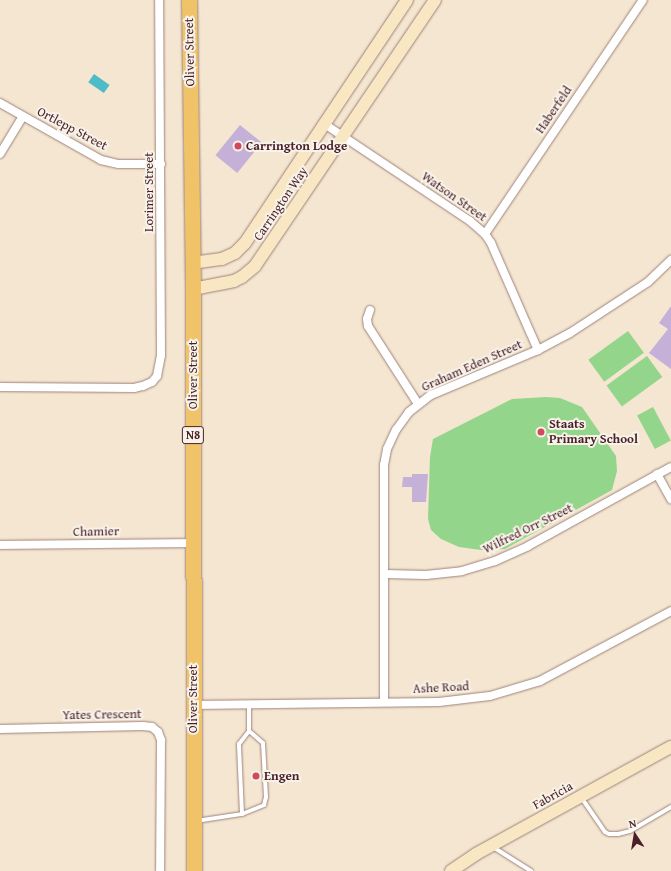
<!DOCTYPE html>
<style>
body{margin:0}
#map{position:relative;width:671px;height:871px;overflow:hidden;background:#f4e6d0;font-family:"Gentium Book Plus",serif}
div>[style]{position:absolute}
.green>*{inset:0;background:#94d58c;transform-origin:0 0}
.water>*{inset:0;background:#4ebcc6;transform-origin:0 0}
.building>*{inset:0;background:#c5b0d8;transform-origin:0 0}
.roads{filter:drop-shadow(0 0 1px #9f827e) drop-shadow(0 0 1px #9f827e)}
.lane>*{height:4px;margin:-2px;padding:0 2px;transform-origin:2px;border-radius:2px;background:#fff}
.street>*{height:8px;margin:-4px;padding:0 4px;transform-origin:4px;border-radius:4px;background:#fff}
.secondary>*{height:12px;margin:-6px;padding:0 6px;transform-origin:6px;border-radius:6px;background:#f9e7c3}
.highway>*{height:15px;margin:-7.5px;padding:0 7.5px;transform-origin:7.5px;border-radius:7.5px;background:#f0c369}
.dots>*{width:11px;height:11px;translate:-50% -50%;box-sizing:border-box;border:2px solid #f7f3e8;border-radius:50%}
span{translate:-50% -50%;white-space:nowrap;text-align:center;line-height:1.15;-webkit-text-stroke:4px #f7f3e8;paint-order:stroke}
.shield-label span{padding:1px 3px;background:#f7f3e8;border:1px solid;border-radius:3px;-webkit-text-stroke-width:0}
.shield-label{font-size:12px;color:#4a1f2b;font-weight:700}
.street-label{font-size:13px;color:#4a1f2b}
.poi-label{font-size:13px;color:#4a1f2b;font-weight:700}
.left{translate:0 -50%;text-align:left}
.north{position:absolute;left:615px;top:815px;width:40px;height:40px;-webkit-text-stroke:3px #f7f3e8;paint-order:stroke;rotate:348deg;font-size:11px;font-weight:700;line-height:16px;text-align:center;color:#4a1f2b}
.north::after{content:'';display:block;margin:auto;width:14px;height:18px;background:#4a1f2b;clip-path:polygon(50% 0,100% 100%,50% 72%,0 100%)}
</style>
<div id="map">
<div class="green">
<i style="left:628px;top:331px;width:27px;height:49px;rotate:54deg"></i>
<i style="left:647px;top:356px;width:26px;height:50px;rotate:54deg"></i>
<i style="clip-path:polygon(546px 397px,560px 398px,582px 407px,616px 456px,617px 471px,612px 490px,505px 549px,481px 550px,459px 547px,441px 539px,431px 530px,428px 519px,430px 457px,433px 439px,512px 399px)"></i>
<i style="left:653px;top:407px;width:38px;height:18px;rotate:62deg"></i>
</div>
<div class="water">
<i style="left:94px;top:74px;width:19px;height:10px;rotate:35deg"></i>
</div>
<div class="building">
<i style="left:240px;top:125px;width:28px;height:39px;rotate:39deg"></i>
<i style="clip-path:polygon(671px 306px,671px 369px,649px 353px,668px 329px,659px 323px)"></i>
<i style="clip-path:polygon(412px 474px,428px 474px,426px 502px,412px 502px,412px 487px,402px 487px,403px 477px,412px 477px)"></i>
</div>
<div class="roads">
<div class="lane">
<i style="left:581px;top:797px;width:42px;rotate:55.6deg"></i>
<i style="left:605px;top:832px;width:4px;rotate:27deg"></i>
<i style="left:609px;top:834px;width:9px"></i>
<i style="left:618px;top:834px;width:12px;rotate:-14deg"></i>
<i style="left:630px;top:831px;width:48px;rotate:-30.3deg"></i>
<i style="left:242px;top:814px;width:70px;rotate:-92.5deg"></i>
<i style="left:239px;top:744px;width:16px;rotate:-52deg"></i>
<i style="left:249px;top:731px;width:27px;rotate:-90deg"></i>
<i style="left:196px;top:821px;width:47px;rotate:-8.7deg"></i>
<i style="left:242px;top:814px;width:24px;rotate:-22deg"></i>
<i style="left:264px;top:805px;width:8px;rotate:-76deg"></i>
<i style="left:266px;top:797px;width:54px;rotate:-93.2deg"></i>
<i style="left:263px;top:743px;width:18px;rotate:-139deg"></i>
<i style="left:493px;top:847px;width:45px;rotate:32.3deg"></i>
</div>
<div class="street">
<i style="left:0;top:103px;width:116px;rotate:29.4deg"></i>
<i style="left:101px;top:160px;width:18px;rotate:13deg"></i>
<i style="left:119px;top:164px;width:42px"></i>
<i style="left:323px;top:123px;width:177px;rotate:33.7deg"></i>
<i style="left:470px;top:221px;width:20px;rotate:41deg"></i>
<i style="left:485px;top:234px;width:11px;rotate:56deg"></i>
<i style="left:491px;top:243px;width:117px;rotate:66.3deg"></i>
<i style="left:0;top:154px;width:44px;rotate:-58.8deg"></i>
<i style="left:485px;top:234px;width:282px;rotate:-56deg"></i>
<i style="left:370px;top:310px;width:9px;rotate:108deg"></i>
<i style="left:367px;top:319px;width:7px;rotate:82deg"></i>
<i style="left:368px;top:326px;width:93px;rotate:57.3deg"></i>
<i style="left:0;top:387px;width:134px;rotate:0.4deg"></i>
<i style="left:134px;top:388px;width:9px;rotate:-13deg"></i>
<i style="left:143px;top:386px;width:10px;rotate:-24deg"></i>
<i style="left:152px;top:382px;width:8px;rotate:-50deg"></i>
<i style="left:157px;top:376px;width:21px;rotate:-79deg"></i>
<i style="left:161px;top:355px;width:355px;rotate:-90.3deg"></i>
<i style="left:657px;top:474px;width:29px;rotate:61deg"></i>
<i style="left:0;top:545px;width:193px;rotate:-0.6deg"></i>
<i style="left:385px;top:574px;width:41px;rotate:1.4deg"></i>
<i style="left:426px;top:575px;width:36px;rotate:-6deg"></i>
<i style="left:462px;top:571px;width:34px;rotate:-17deg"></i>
<i style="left:495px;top:561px;width:36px;rotate:-24deg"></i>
<i style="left:528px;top:546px;width:163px;rotate:-28.9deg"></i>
<i style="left:384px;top:702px;width:237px;rotate:-90deg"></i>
<i style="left:384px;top:465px;width:16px;rotate:-79deg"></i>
<i style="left:387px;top:449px;width:21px;rotate:-65deg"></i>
<i style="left:396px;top:430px;width:22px;rotate:-54deg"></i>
<i style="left:409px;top:412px;width:28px;rotate:-38deg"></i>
<i style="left:431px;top:395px;width:116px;rotate:-22.8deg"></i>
<i style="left:538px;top:350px;width:36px;rotate:-28deg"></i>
<i style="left:570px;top:333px;width:93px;rotate:-33.2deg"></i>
<i style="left:648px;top:282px;width:32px;rotate:-44deg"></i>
<i style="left:193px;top:705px;width:246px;rotate:-0.7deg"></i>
<i style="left:439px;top:702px;width:51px;rotate:-6.7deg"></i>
<i style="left:490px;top:696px;width:52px;rotate:-16.7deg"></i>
<i style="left:540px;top:681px;width:149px;rotate:-28.1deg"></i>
<i style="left:0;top:729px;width:143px;rotate:-1.2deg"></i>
<i style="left:143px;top:726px;width:9px;rotate:6deg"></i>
<i style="left:152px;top:727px;width:8px;rotate:40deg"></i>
<i style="left:158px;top:732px;width:9px;rotate:69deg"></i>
<i style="left:161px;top:740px;width:131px;rotate:90.4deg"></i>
</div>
<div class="secondary">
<i style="left:192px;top:263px;width:30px;rotate:-8deg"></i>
<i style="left:222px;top:259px;width:14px;rotate:-25deg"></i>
<i style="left:235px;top:253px;width:14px;rotate:-45deg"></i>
<i style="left:245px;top:243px;width:292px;rotate:-56.3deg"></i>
<i style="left:193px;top:289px;width:42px;rotate:-11deg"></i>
<i style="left:234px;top:281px;width:9px;rotate:-27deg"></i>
<i style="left:242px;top:277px;width:17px;rotate:-40deg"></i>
<i style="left:255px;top:266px;width:321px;rotate:-55.9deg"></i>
<i style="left:451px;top:871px;width:30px;rotate:-34deg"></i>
<i style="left:476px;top:854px;width:222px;rotate:-28.8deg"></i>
</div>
<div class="highway">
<i style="left:189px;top:0;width:289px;rotate:89.2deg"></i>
<i style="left:193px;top:289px;width:582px;rotate:89.9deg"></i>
</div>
</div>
<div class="dots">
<i style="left:238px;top:146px;background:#d1495b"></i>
<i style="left:541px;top:432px;background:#d1495b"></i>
<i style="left:256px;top:776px;background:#d1495b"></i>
</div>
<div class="shield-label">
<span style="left:193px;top:435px">N8</span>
</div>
<div class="street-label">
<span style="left:190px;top:52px;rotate:-91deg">Oliver Street</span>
<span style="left:554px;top:110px;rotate:-56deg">Haberfeld</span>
<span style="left:72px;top:129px;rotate:28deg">Ortlepp Street</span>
<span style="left:149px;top:192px;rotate:-90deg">Lorimer Street</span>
<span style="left:454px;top:197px;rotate:35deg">Watson Street</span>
<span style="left:281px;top:204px;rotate:-56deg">Carrington Way</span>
<span style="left:472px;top:366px;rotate:-24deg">Graham Eden Street</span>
<span style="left:193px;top:375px;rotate:-90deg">Oliver Street</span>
<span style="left:528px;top:529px;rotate:-26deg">Wilfred Orr Street</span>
<span style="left:96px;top:532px;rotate:-1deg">Chamier</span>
<span style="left:441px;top:688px;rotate:-3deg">Ashe Road</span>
<span style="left:193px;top:699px;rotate:-90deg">Oliver Street</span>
<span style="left:102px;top:715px;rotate:-1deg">Yates Crescent</span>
<span style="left:553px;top:796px;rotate:-29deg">Fabricia</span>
</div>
<div class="poi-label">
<span class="left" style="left:246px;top:146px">Carrington Lodge</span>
<span class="left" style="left:549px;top:432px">Staats<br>Primary School</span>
<span class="left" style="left:264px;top:776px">Engen</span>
</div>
<div class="north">N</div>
</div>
